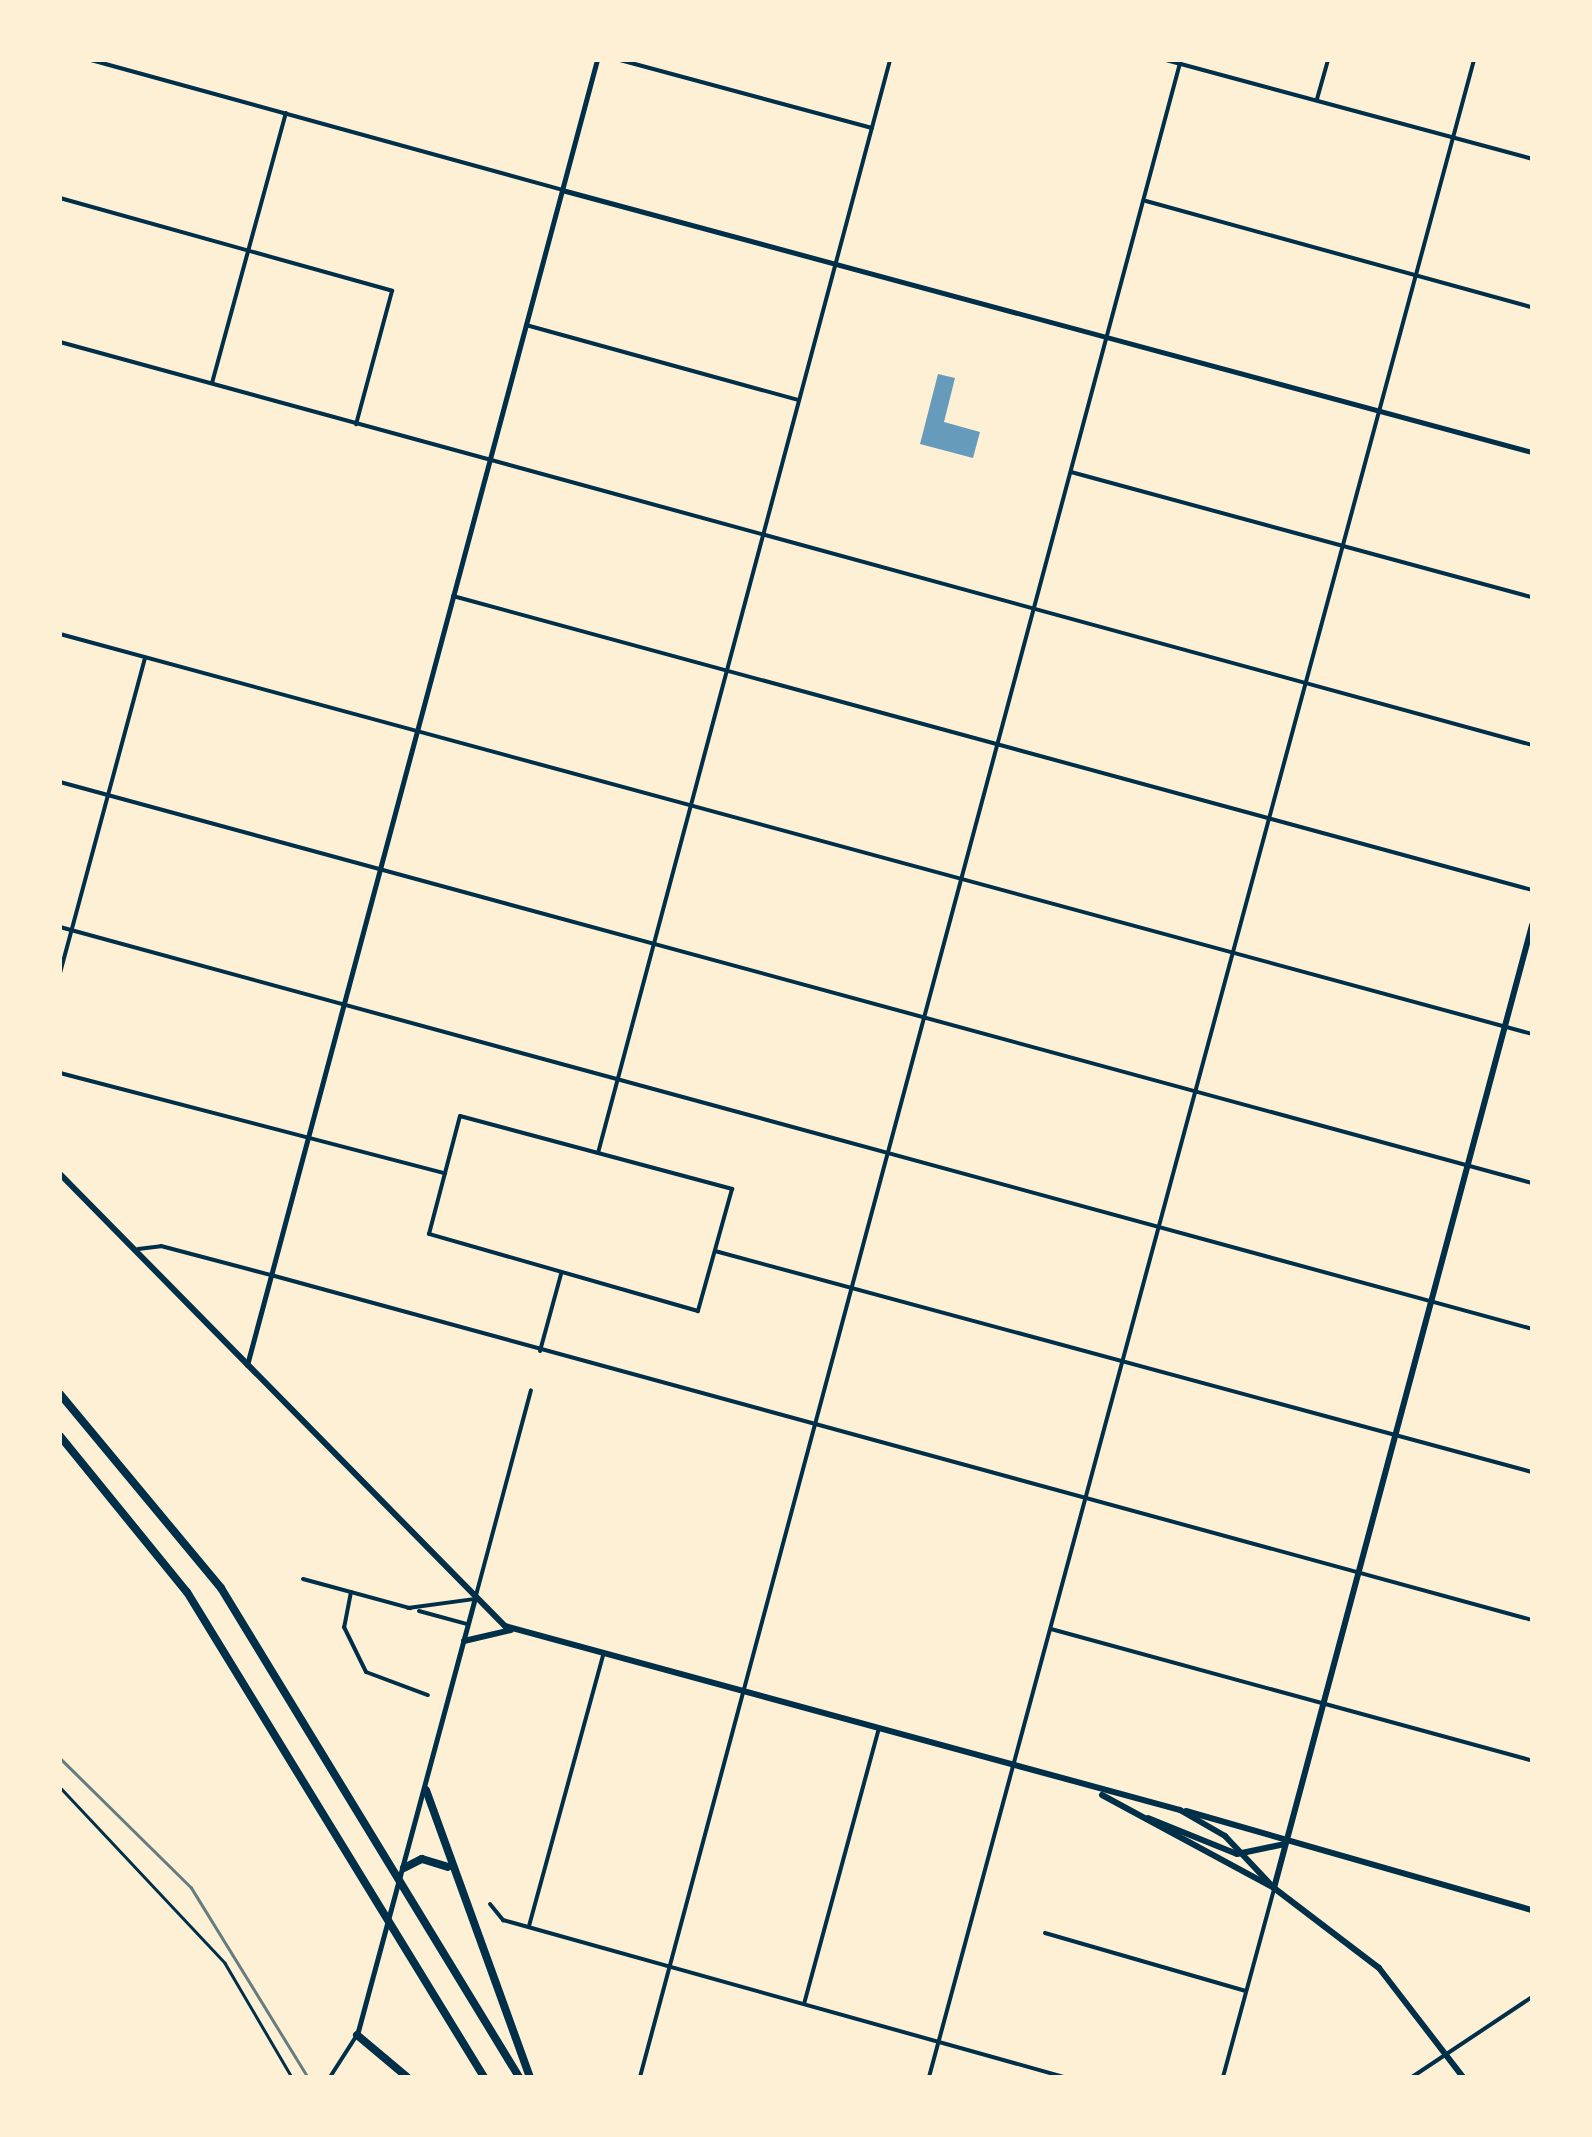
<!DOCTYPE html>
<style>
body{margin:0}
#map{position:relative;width:1592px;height:2137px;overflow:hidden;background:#fdf0d5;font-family:"Sofia Sans Condensed",sans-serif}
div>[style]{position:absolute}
.water>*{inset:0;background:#669bbc}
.service>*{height:2.5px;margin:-1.25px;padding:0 1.25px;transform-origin:1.25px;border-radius:1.25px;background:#003049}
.minor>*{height:4px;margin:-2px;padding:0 2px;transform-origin:2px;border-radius:2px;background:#003049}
.tertiary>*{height:5px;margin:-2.5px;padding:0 2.5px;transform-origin:2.5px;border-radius:2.5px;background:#003049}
.secondary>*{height:6px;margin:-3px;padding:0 3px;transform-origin:3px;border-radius:3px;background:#003049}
.primary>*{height:6px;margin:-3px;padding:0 3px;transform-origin:3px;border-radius:3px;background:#003049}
.motorway>*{height:8px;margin:-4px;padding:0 4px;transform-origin:4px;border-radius:4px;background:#003049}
.rail>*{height:2.5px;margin:-1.25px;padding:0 1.25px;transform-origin:1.25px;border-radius:1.25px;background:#657d81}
span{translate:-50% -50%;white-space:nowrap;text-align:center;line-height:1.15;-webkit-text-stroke:9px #fdf0d5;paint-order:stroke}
.frame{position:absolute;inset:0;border:62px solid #fdf0d5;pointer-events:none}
</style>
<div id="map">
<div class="water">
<i style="clip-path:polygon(938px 374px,955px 378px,944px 422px,980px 432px,973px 458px,920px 444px)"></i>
</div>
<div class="service">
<i style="left:60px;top:1787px;width:241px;rotate:46.8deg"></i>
<i style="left:225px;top:1963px;width:132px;rotate:59.6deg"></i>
</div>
<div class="minor">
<i style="left:91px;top:60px;width:489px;rotate:15.4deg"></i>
<i style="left:620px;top:60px;width:261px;rotate:15.1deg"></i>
<i style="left:1166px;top:60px;width:379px;rotate:15.1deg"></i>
<i style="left:1317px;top:99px;width:41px;rotate:-74.2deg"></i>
<i style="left:60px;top:198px;width:345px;rotate:15.6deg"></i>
<i style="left:392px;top:291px;width:138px;rotate:105.1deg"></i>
<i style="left:1146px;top:201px;width:400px;rotate:15.4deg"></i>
<i style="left:526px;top:325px;width:283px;rotate:15.4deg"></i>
<i style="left:60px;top:342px;width:1526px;rotate:15.31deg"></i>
<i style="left:212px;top:383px;width:280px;rotate:-74.7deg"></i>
<i style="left:1071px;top:472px;width:478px;rotate:15.2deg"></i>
<i style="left:453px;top:596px;width:1118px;rotate:15.24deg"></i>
<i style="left:60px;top:634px;width:1525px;rotate:15.2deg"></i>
<i style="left:60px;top:782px;width:1526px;rotate:15.24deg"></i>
<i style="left:60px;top:927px;width:1526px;rotate:15.27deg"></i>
<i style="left:60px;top:973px;width:325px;rotate:-74.9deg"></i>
<i style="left:60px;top:1073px;width:398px;rotate:14.6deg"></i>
<i style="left:460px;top:1116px;width:282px;rotate:15deg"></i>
<i style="left:732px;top:1189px;width:127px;rotate:105.6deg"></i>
<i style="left:698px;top:1311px;width:280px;rotate:-164deg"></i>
<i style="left:429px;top:1234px;width:122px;rotate:-75.3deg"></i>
<i style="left:598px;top:1153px;width:1131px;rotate:-75.04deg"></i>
<i style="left:138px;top:1249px;width:23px;rotate:-7deg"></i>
<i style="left:161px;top:1246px;width:114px;rotate:14.8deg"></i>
<i style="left:271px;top:1275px;width:1307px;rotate:15.3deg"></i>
<i style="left:715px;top:1251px;width:846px;rotate:15.14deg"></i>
<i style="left:540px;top:1351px;width:80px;rotate:-74.7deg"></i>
<i style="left:303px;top:1579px;width:111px;rotate:15.2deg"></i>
<i style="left:351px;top:1592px;width:36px;rotate:101deg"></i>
<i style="left:344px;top:1627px;width:50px;rotate:63.9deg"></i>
<i style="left:366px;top:1672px;width:66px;rotate:20.4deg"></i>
<i style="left:408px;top:1608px;width:68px;rotate:-7.7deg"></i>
<i style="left:475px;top:1599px;width:216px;rotate:-75deg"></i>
<i style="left:419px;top:1611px;width:50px;rotate:15.2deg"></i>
<i style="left:1051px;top:1629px;width:499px;rotate:15.3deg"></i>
<i style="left:490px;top:1904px;width:21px;rotate:51deg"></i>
<i style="left:503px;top:1920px;width:583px;rotate:15.63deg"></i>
<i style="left:529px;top:1926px;width:280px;rotate:-74.7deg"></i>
<i style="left:1045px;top:1933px;width:209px;rotate:16.1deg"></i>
<i style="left:804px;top:2004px;width:283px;rotate:-74.8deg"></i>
<i style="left:330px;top:2077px;width:50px;rotate:-57.3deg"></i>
<i style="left:640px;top:2077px;width:2088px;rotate:-74.99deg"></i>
<i style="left:929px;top:2077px;width:2089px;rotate:-74.88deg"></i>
<i style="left:1223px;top:2077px;width:195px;rotate:-74.8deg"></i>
<i style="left:1412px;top:2077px;width:144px;rotate:-33.7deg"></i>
</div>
<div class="tertiary">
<i style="left:562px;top:190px;width:1005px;rotate:15.12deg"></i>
<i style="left:247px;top:1365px;width:1351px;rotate:-74.99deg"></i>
<i style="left:357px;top:2035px;width:452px;rotate:-74.9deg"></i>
</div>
<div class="secondary">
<i style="left:1186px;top:1811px;width:360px;rotate:16deg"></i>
<i style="left:1148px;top:1818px;width:96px;rotate:22deg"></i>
<i style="left:1237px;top:1854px;width:49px;rotate:-11.8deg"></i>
<i style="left:1274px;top:1888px;width:997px;rotate:-75deg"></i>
</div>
<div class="primary">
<i style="left:60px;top:1174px;width:634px;rotate:45.45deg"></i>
<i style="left:505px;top:1626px;width:700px;rotate:15.25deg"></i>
<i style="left:1180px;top:1810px;width:52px;rotate:30deg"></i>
<i style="left:1225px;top:1836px;width:71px;rotate:46.7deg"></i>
<i style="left:1274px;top:1888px;width:132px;rotate:37.3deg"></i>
<i style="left:1379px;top:1968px;width:138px;rotate:52.4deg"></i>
<i style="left:464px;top:1641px;width:48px;rotate:-13.2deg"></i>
<i style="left:1102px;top:1795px;width:196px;rotate:28.4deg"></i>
</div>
<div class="motorway">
<i style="left:60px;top:1394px;width:252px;rotate:50.3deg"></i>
<i style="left:221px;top:1588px;width:573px;rotate:58.64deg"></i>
<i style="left:60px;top:1436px;width:201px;rotate:50.9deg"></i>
<i style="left:187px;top:1592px;width:569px;rotate:58.52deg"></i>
<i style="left:426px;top:1790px;width:305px;rotate:70.1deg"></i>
<i style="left:404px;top:1868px;width:20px;rotate:-27deg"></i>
<i style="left:422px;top:1859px;width:27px;rotate:17deg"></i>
<i style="left:357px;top:2035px;width:65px;rotate:40deg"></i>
</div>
<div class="rail">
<i style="left:60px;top:1758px;width:184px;rotate:44.6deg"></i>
<i style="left:191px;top:1887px;width:223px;rotate:58.4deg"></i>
</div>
<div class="frame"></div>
</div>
